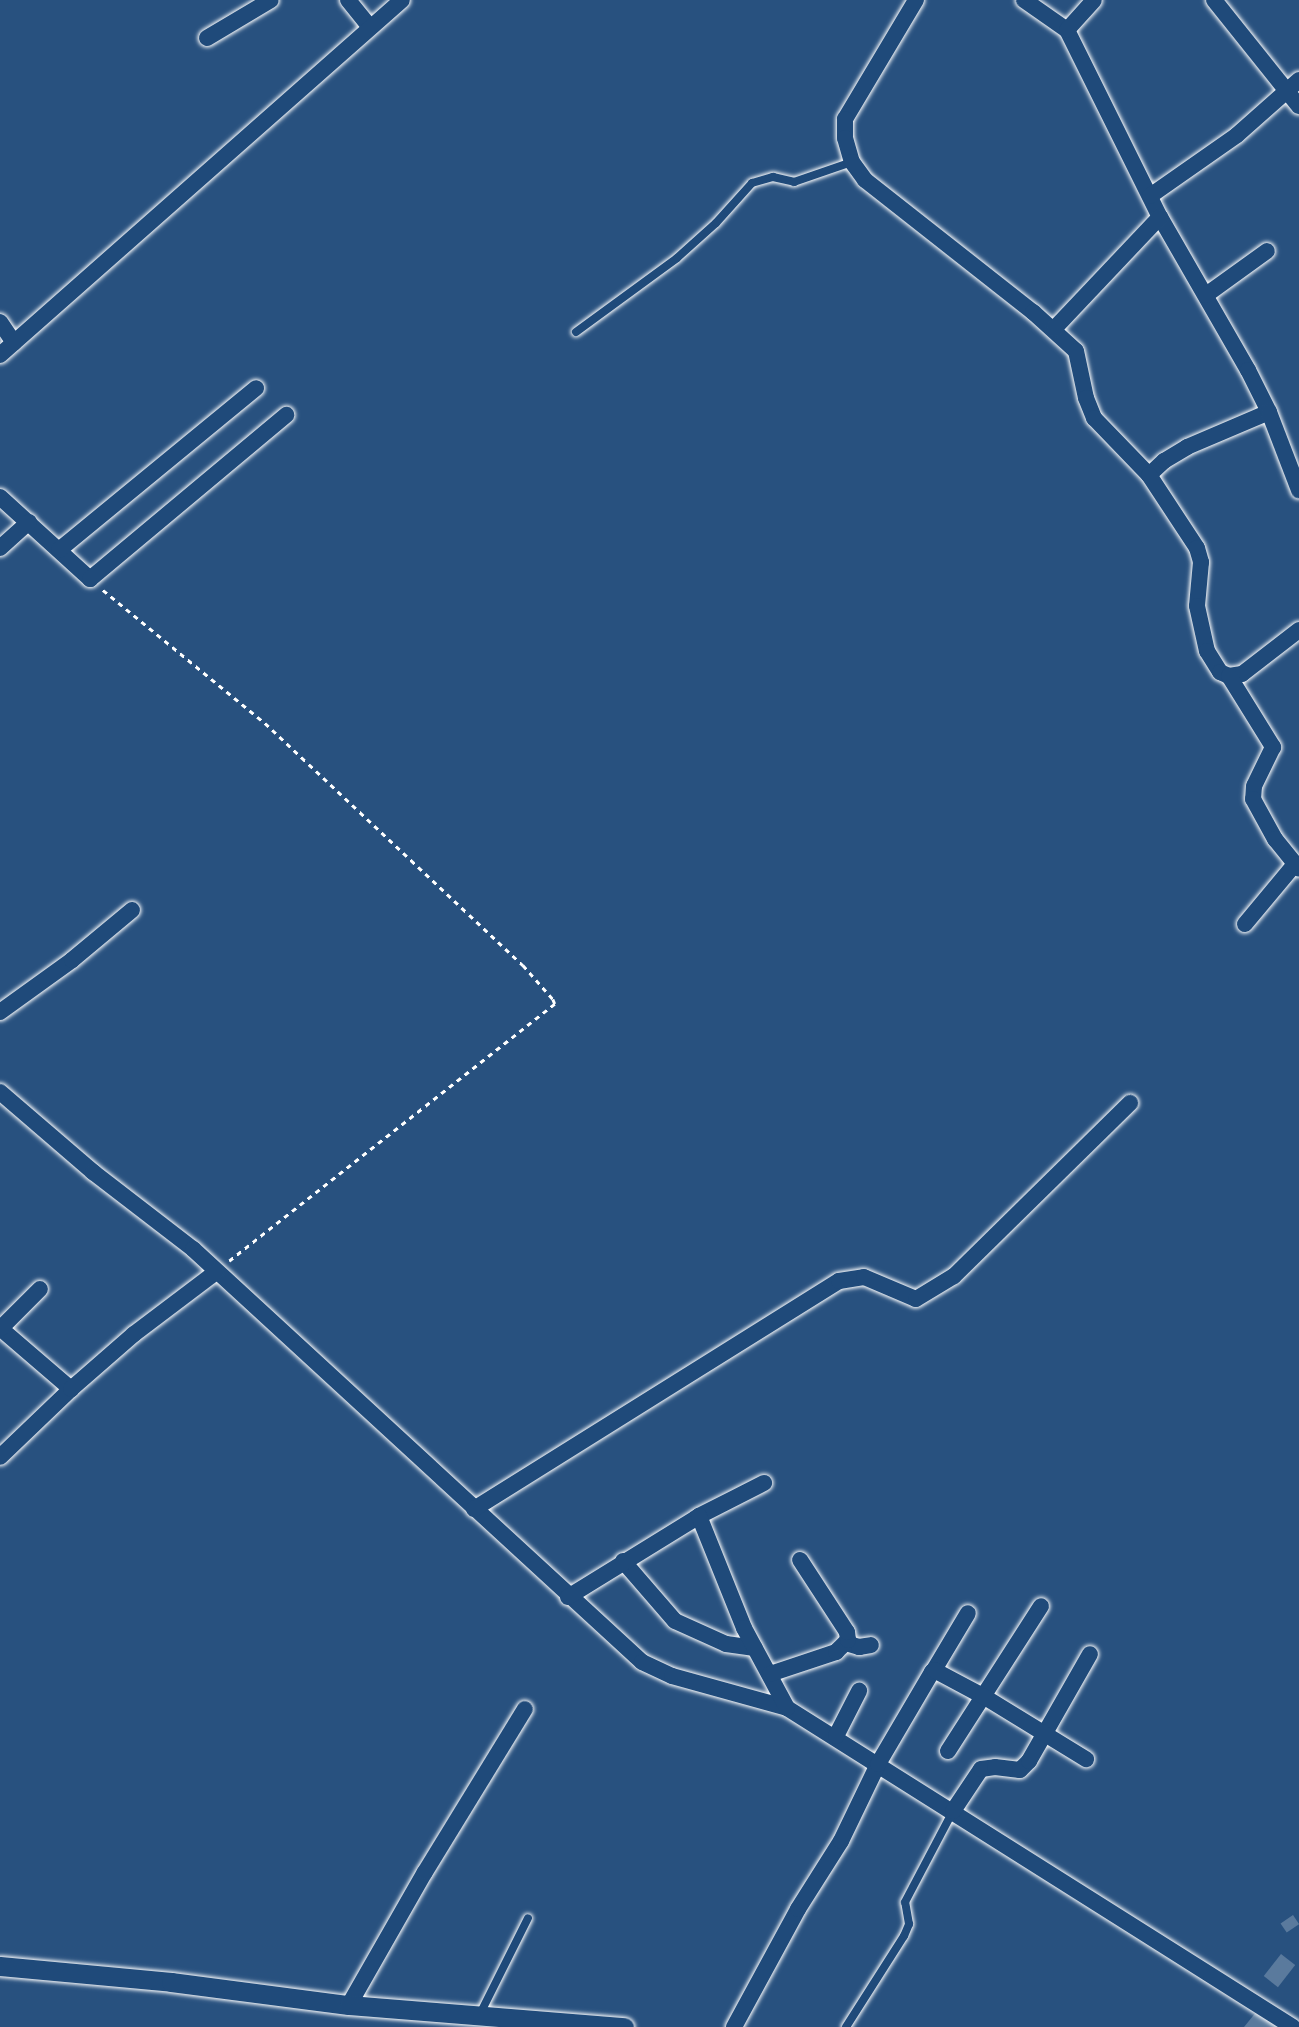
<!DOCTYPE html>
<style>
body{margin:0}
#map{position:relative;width:1299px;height:2027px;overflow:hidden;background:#28517f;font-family:Mali,sans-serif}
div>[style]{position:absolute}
.building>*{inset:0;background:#5a7a9d;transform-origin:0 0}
.path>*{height:2.5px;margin-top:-1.25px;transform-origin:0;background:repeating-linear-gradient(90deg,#fff 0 5px,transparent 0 10px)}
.roads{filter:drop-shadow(0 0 2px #fff) drop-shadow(0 0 2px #fff)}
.service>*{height:8px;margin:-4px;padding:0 4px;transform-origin:4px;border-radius:4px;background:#1f4a7a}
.minor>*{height:16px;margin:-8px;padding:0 8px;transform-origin:8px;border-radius:8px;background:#1f4a7a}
.tertiary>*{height:19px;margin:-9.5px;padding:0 9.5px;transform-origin:9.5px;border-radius:9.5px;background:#1f4a7a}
span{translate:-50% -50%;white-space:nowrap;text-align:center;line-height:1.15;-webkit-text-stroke:6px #1f4a7a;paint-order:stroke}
</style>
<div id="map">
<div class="building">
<i style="left:1293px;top:1915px;width:11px;height:15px;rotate:56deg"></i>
<i style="left:1281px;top:1954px;width:18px;height:28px;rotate:38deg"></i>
<i style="clip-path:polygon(1257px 2011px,1277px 2027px,1244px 2027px)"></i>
</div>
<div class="path">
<i style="left:103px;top:590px;width:210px;rotate:39.4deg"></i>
<i style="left:265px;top:723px;width:354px;rotate:43.2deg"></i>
<i style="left:523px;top:965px;width:45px;rotate:48.6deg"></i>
<i style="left:553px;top:999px;width:5px;rotate:68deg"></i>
<i style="left:555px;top:1004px;width:415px;rotate:141.7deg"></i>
</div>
<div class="roads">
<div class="service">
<i style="left:576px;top:332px;width:125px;rotate:-36.2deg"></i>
<i style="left:677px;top:258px;width:52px;rotate:-41.9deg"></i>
<i style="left:716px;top:223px;width:54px;rotate:-48deg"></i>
<i style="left:752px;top:183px;width:22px;rotate:-16deg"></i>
<i style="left:773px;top:177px;width:22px;rotate:13deg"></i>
<i style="left:794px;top:182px;width:61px;rotate:-19deg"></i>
<i style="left:480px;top:2014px;width:107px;rotate:-63.4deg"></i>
<i style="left:846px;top:2027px;width:108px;rotate:-57.5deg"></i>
<i style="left:904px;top:1936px;width:13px;rotate:-67deg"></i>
<i style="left:909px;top:1924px;width:22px;rotate:-100deg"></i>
<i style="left:905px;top:1902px;width:103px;rotate:-62.2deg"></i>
</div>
<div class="minor">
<i style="left:348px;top:0;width:33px;rotate:51deg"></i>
<i style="left:916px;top:0;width:139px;rotate:120.8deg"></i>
<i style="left:845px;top:119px;width:19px;rotate:90deg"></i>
<i style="left:845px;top:138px;width:25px;rotate:74deg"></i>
<i style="left:852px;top:162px;width:22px;rotate:54deg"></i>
<i style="left:865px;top:180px;width:214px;rotate:38.2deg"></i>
<i style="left:1033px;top:312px;width:58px;rotate:42.2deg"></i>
<i style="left:1076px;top:351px;width:48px;rotate:78deg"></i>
<i style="left:1086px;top:398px;width:22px;rotate:68deg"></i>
<i style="left:1094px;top:418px;width:79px;rotate:46deg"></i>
<i style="left:1149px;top:475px;width:21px;rotate:-43deg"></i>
<i style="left:1164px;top:461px;width:27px;rotate:-31deg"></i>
<i style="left:1187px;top:447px;width:89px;rotate:-23.1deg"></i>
<i style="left:1024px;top:0;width:52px;rotate:34.9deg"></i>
<i style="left:1067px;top:30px;width:209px;rotate:63.6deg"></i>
<i style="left:1160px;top:217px;width:177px;rotate:60.1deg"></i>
<i style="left:1248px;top:370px;width:47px;rotate:63.4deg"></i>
<i style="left:1269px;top:412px;width:84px;rotate:69deg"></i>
<i style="left:1214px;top:0;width:136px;rotate:51.3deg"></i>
<i style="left:1067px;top:30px;width:40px;rotate:-48deg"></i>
<i style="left:207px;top:38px;width:74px;rotate:-30.7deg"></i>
<i style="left:1150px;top:196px;width:106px;rotate:-35deg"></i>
<i style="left:1237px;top:135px;width:83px;rotate:-41.6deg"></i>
<i style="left:1206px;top:295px;width:75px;rotate:-35.8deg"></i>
<i style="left:0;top:322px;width:25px;rotate:56deg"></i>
<i style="left:1054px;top:329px;width:154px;rotate:-46.6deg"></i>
<i style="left:0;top:355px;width:536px;rotate:-41.45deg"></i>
<i style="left:1149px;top:475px;width:87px;rotate:56.7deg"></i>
<i style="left:1197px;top:548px;width:15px;rotate:74deg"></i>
<i style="left:1201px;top:562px;width:44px;rotate:95.2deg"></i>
<i style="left:1197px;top:606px;width:46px;rotate:77.5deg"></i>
<i style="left:1207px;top:651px;width:25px;rotate:58deg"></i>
<i style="left:1220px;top:672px;width:10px;rotate:24deg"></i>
<i style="left:1229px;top:676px;width:13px;rotate:-9deg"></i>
<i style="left:1242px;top:674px;width:72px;rotate:-37.7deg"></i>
<i style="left:0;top:497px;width:122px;rotate:42.3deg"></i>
<i style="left:90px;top:579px;width:256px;rotate:-39.9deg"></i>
<i style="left:0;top:548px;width:39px;rotate:-42deg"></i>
<i style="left:59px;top:550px;width:255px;rotate:-39.4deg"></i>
<i style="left:1229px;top:676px;width:84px;rotate:58.2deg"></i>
<i style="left:1273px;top:747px;width:43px;rotate:116deg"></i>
<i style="left:1254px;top:786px;width:13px;rotate:94deg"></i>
<i style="left:1253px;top:799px;width:46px;rotate:61.2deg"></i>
<i style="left:1275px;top:839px;width:38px;rotate:51deg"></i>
<i style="left:1245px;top:924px;width:78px;rotate:-50.2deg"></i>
<i style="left:0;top:1012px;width:89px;rotate:-35.8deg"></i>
<i style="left:72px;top:960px;width:78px;rotate:-39.8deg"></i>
<i style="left:0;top:1092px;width:123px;rotate:40.7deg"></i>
<i style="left:93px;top:1172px;width:126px;rotate:37.6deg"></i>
<i style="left:193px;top:1249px;width:610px;rotate:42.61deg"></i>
<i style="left:642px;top:1662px;width:33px;rotate:25deg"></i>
<i style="left:672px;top:1676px;width:119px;rotate:15.5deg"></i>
<i style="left:787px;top:1708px;width:598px;rotate:32.23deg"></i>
<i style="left:0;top:1328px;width:94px;rotate:40.7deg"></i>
<i style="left:71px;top:1389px;width:98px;rotate:136.2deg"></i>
<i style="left:1px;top:1328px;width:55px;rotate:-45deg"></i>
<i style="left:71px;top:1389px;width:84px;rotate:-41.1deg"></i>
<i style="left:134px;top:1334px;width:103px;rotate:-37.1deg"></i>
<i style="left:474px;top:1509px;width:430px;rotate:-32deg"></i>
<i style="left:839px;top:1281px;width:25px;rotate:-9deg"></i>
<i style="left:864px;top:1277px;width:56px;rotate:22.9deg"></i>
<i style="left:916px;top:1299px;width:44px;rotate:-31.2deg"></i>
<i style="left:954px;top:1276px;width:247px;rotate:-44.5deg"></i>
<i style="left:699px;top:1516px;width:73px;rotate:-26.9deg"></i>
<i style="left:623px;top:1561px;width:79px;rotate:49.1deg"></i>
<i style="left:675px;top:1621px;width:56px;rotate:24.3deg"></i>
<i style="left:726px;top:1644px;width:29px;rotate:8deg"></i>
<i style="left:568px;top:1597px;width:154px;rotate:-31.7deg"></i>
<i style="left:699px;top:1516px;width:121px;rotate:68.1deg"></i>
<i style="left:744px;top:1628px;width:91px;rotate:61.7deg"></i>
<i style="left:846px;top:1643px;width:14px;rotate:17deg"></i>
<i style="left:859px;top:1647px;width:12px;rotate:-9deg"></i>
<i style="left:934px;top:1670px;width:66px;rotate:-59.2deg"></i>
<i style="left:770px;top:1674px;width:70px;rotate:-18.4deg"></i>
<i style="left:836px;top:1652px;width:17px;rotate:-45deg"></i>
<i style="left:848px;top:1640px;width:8px;rotate:-97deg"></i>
<i style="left:847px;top:1632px;width:86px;rotate:-123.1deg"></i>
<i style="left:836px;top:1736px;width:51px;rotate:-62.9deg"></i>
<i style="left:948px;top:1751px;width:172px;rotate:-57.3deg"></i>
<i style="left:953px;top:1811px;width:50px;rotate:-56.3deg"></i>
<i style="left:981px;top:1769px;width:14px;rotate:-8deg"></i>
<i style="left:995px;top:1767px;width:25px;rotate:7deg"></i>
<i style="left:1020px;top:1770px;width:13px;rotate:-45deg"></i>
<i style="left:1029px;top:1761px;width:123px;rotate:-60.3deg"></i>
<i style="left:349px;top:2005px;width:153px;rotate:-60.3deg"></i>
<i style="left:425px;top:1872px;width:191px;rotate:-58.5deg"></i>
<i style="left:734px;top:2027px;width:134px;rotate:-61.5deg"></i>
<i style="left:798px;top:1909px;width:80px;rotate:-57.7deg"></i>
<i style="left:841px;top:1841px;width:85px;rotate:-64.3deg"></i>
<i style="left:878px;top:1764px;width:107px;rotate:-59.6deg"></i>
<i style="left:932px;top:1672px;width:3px;rotate:-45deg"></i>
<i style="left:934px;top:1670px;width:55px;rotate:28deg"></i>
<i style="left:983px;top:1696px;width:121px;rotate:31.5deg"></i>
</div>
<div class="tertiary">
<i style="left:0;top:1966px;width:172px;rotate:5.3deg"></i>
<i style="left:171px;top:1982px;width:179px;rotate:7.4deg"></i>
<i style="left:349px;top:2005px;width:276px;rotate:4.6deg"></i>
</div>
</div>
</div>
